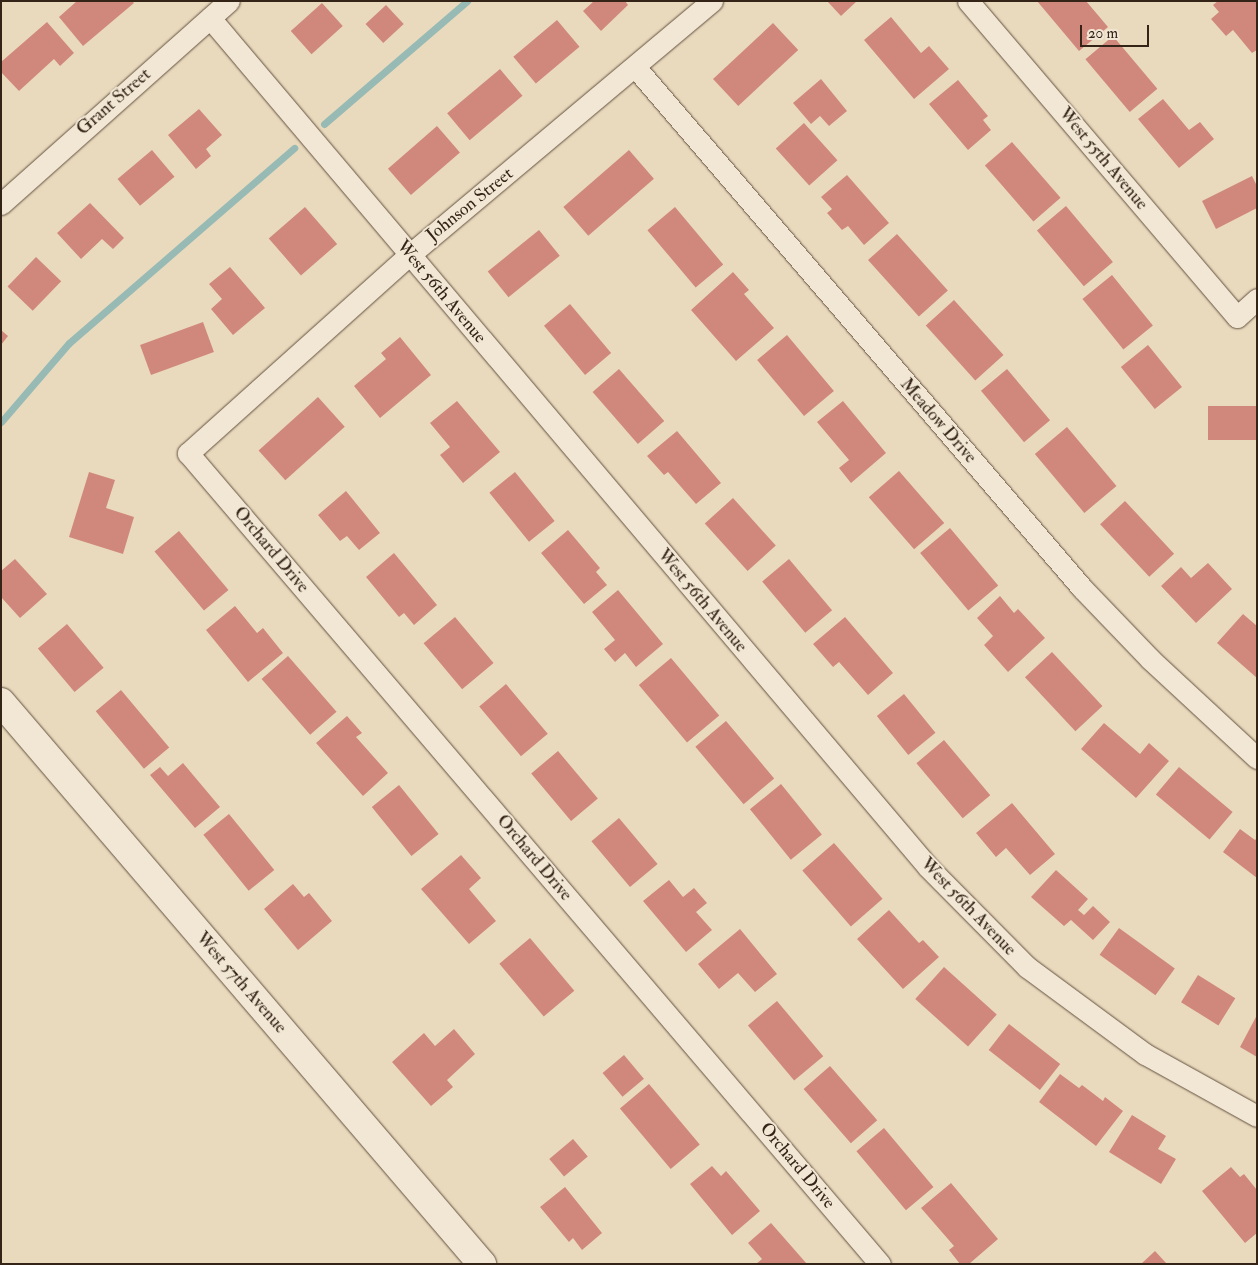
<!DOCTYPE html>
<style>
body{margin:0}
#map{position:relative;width:1258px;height:1265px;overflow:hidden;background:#eadabd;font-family:"IM FELL Double Pica",serif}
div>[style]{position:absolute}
.stream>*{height:7px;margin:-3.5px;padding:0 3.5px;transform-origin:3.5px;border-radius:3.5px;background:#98bab5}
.building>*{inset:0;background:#d0887d;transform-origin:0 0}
.roads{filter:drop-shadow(0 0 1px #625140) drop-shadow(0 0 1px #625140)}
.street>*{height:21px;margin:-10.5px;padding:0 10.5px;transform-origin:10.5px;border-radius:10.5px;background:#f1e7d4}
.secondary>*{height:28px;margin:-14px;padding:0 14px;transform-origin:14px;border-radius:14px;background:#f1e7d4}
span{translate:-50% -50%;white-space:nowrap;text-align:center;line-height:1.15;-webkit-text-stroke:4px #f1e7d4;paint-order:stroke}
.street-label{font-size:18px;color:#342317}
.frame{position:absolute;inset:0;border:2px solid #342317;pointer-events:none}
.scale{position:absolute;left:1080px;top:25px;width:69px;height:22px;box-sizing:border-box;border:2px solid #342317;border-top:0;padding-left:6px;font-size:15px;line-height:18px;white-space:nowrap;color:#342317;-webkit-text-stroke:4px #f1e7d4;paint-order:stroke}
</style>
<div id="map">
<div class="stream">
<i style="left:324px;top:124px;width:189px;rotate:-40.7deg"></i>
<i style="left:1px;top:422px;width:104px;rotate:-49.3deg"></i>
<i style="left:69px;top:343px;width:298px;rotate:-40.9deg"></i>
</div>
<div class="building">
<i style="clip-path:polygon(77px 1px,132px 1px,134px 3px,83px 46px,59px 17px)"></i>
<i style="clip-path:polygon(594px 1px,625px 1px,628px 5px,601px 31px,583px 11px)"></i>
<i style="clip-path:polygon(827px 1px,857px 1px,841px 16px)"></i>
<i style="clip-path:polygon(1037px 1px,1086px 1px,1108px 27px,1079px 51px)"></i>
<i style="clip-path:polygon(1218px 1px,1257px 1px,1257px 50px,1252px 53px,1233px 30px,1226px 36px,1211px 19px,1219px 12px,1213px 5px)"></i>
<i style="left:322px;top:3px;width:31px;height:42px;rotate:48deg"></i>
<i style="left:386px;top:5px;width:26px;height:28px;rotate:47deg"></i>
<i style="clip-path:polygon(891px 17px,921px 53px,929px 46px,949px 69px,914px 99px,864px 40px)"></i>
<i style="left:557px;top:20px;width:35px;height:57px;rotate:50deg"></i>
<i style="clip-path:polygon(47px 22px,74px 53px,60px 66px,54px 59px,19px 91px,1px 72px,1px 62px)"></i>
<i style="left:773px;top:23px;width:37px;height:82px;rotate:47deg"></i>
<i style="left:1113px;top:36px;width:69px;height:36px;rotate:50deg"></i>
<i style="left:500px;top:69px;width:35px;height:69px;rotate:50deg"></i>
<i style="clip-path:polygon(821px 79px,847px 111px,829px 126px,820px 116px,811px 124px,793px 103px)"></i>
<i style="clip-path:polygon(958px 80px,988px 116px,983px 120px,991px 130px,968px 150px,929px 104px)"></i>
<i style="clip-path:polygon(1163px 99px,1189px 130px,1200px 122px,1214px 139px,1179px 168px,1138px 119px)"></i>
<i style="clip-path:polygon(199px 109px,222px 135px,206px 149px,211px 156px,196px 169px,168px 135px)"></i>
<i style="left:804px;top:123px;width:50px;height:38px;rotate:48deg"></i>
<i style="left:437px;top:126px;width:35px;height:65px;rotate:49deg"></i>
<i style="left:1012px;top:142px;width:74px;height:36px;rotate:49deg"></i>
<i style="left:152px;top:150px;width:35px;height:45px;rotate:50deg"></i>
<i style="left:629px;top:150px;width:38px;height:87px;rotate:49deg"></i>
<i style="clip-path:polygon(847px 175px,889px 223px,864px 245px,848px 226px,842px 230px,827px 213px,832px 209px,821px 197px)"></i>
<i style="clip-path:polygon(1252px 176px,1257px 186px,1257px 208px,1216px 229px,1202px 201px)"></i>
<i style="clip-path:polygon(90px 203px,124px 238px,113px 249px,102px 239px,81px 259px,57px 233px)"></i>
<i style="left:1066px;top:206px;width:73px;height:38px;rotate:50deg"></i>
<i style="left:305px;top:207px;width:49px;height:48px;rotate:49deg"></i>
<i style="left:675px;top:207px;width:75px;height:36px;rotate:50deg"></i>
<i style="left:539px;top:230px;width:33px;height:66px;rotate:51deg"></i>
<i style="left:897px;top:234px;width:76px;height:39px;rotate:48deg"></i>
<i style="left:36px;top:257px;width:35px;height:41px;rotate:44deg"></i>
<i style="clip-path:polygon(230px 267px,265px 308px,233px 335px,211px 309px,222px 299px,209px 284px)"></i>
<i style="clip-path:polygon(733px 272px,749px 290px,744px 294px,774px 328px,736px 361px,691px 310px)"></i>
<i style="left:1112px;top:275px;width:65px;height:38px;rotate:51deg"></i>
<i style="left:954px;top:300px;width:74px;height:38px;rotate:48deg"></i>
<i style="left:570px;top:304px;width:64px;height:34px;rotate:50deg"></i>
<i style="left:203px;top:322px;width:32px;height:67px;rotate:70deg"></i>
<i style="clip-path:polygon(1px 330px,8px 336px,1px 345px)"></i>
<i style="left:787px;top:335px;width:73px;height:39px;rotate:50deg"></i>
<i style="clip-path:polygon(400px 337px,431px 375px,380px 418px,354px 386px,386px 359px,381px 353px)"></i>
<i style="left:1148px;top:345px;width:54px;height:35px;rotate:51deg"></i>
<i style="left:619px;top:369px;width:69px;height:35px;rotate:49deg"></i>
<i style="left:1007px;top:369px;width:67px;height:34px;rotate:50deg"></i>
<i style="left:318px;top:397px;width:40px;height:80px;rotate:48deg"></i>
<i style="clip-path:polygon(457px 401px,500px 452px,463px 483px,440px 455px,450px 447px,430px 423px)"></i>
<i style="clip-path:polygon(843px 401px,886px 453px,851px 483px,839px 468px,849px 460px,817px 422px)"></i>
<i style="left:1257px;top:406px;width:34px;height:49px;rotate:90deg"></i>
<i style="left:1067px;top:427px;width:77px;height:42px;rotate:50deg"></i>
<i style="clip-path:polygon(677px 431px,721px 483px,696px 504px,668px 472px,664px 475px,647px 456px)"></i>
<i style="left:899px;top:471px;width:69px;height:40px;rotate:49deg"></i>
<i style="clip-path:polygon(89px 472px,115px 480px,106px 508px,134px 517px,123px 554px,69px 537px)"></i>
<i style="left:515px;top:472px;width:63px;height:33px;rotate:51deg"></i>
<i style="clip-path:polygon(346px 491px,380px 533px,359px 550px,347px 536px,340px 541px,318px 515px)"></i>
<i style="left:733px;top:498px;width:64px;height:38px;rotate:48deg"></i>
<i style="left:1125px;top:501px;width:72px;height:34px;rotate:47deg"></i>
<i style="left:950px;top:528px;width:75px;height:39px;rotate:50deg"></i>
<i style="clip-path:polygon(568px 530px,600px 568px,596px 572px,607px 585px,584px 604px,541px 553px)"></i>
<i style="left:179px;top:531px;width:77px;height:32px;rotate:50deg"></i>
<i style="clip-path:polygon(394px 553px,437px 605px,414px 625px,404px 613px,399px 617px,366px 577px)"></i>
<i style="clip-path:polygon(15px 559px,47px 594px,20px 618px,1px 597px,1px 571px)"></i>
<i style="left:789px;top:559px;width:67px;height:35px;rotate:50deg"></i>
<i style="clip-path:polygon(1208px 563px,1232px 589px,1196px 623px,1161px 586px,1181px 567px,1191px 578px)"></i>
<i style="clip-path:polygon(618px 590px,663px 644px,636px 667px,625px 653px,615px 662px,604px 649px,615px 640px,592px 612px)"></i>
<i style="clip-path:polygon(1000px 596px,1014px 613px,1018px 609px,1045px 638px,1008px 672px,984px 645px,993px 636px,977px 618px)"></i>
<i style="clip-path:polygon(235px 606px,257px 633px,263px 628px,283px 653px,248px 682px,206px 630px)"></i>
<i style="clip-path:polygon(1243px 614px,1257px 626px,1257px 678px,1217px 643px)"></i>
<i style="left:455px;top:617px;width:60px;height:41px;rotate:50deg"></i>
<i style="clip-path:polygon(845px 617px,893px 673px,868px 695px,839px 662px,833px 667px,813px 644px)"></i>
<i style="left:67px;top:624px;width:57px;height:38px;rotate:50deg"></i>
<i style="left:1052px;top:652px;width:74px;height:37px;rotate:47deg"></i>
<i style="left:288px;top:656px;width:74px;height:35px;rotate:49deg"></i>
<i style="left:671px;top:658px;width:75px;height:42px;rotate:50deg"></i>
<i style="left:506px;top:684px;width:65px;height:35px;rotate:50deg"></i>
<i style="left:121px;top:690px;width:75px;height:33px;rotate:50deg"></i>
<i style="left:904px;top:694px;width:50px;height:35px;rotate:51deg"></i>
<i style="clip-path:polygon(347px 716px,362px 733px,356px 737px,388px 773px,363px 796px,316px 743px)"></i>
<i style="left:726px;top:721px;width:75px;height:40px;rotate:50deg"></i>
<i style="clip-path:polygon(1104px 723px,1140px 754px,1149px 743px,1169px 761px,1136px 798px,1081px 749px)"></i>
<i style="left:944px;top:740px;width:72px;height:36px;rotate:50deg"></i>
<i style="left:558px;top:751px;width:62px;height:35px;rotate:50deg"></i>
<i style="clip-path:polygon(183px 763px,220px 807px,195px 828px,150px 775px,160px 767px,168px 776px)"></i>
<i style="left:1179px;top:767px;width:70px;height:36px;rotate:40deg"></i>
<i style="left:781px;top:784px;width:65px;height:40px;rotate:51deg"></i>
<i style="left:399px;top:785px;width:63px;height:35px;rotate:51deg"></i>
<i style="clip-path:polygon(1012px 803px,1055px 854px,1030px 875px,1006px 848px,996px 857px,976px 833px)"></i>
<i style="left:229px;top:814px;width:72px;height:33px;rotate:51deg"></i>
<i style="left:619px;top:818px;width:60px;height:36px;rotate:50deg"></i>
<i style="clip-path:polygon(1240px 829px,1255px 840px,1257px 838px,1257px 878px,1223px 852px)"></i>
<i style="left:834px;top:843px;width:74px;height:42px;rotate:49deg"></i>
<i style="clip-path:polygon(461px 855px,481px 878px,469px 889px,496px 921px,469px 944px,421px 889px)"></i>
<i style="clip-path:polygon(1056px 870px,1088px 899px,1078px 910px,1084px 915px,1093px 906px,1110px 922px,1093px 940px,1071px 920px,1064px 926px,1031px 897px)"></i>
<i style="clip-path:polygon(669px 880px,683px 897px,694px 888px,707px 903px,696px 912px,712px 930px,686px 952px,643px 901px)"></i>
<i style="clip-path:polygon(293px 884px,304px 897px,309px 893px,332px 921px,298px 950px,264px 909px)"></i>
<i style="clip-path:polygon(889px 910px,919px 943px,923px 940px,939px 957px,903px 989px,857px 939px)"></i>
<i style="left:1119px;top:928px;width:69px;height:33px;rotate:36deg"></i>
<i style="clip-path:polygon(740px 929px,777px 974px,755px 992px,738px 973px,719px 989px,698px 964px)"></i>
<i style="left:530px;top:938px;width:69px;height:40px;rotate:50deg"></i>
<i style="left:944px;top:967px;width:71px;height:43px;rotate:42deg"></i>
<i style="left:1198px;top:975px;width:44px;height:32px;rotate:32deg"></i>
<i style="left:777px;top:1001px;width:72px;height:38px;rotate:50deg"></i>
<i style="clip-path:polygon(1257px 1015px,1257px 1057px,1240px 1047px)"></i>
<i style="left:1009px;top:1024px;width:65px;height:33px;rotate:38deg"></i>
<i style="clip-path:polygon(454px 1029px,475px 1054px,447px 1080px,453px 1087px,431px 1106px,392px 1062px,424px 1033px,435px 1046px)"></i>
<i style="left:624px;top:1055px;width:31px;height:28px;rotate:50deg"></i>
<i style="left:830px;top:1066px;width:72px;height:35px;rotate:49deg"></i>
<i style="clip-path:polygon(1060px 1074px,1079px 1088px,1082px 1085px,1103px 1101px,1105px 1097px,1123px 1111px,1096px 1146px,1039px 1102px)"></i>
<i style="left:649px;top:1084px;width:79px;height:38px;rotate:50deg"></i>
<i style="clip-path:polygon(1132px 1115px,1166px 1136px,1158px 1149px,1176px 1159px,1161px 1184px,1109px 1152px)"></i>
<i style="left:884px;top:1128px;width:77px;height:36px;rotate:50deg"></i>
<i style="left:573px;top:1139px;width:23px;height:31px;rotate:50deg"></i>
<i style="clip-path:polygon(712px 1166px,721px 1176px,726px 1171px,760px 1211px,732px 1235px,690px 1184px)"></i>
<i style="clip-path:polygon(1231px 1167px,1240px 1177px,1244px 1174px,1257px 1190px,1257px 1233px,1245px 1243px,1202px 1191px)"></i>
<i style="clip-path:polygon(951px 1183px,998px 1239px,969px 1264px,960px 1264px,949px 1250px,954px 1246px,921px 1208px)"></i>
<i style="clip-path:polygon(565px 1187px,602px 1233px,582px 1250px,573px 1238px,569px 1242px,540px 1207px)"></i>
<i style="clip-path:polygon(771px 1223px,807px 1264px,756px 1264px,762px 1259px,748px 1243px)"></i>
<i style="clip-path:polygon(1155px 1251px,1167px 1264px,1141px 1264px)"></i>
</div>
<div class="roads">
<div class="street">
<i style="left:712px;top:1px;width:395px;rotate:140deg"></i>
<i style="left:409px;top:255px;width:297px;rotate:138.1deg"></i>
<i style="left:188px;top:453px;width:1066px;rotate:49.53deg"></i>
<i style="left:968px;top:1px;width:415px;rotate:49.6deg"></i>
<i style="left:1237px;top:317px;width:27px;rotate:-42deg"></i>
<i style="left:210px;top:18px;width:1112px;rotate:49.78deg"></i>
<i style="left:928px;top:867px;width:141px;rotate:45.3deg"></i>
<i style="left:1027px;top:967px;width:147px;rotate:36.4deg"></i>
<i style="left:1145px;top:1054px;width:128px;rotate:29deg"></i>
<i style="left:636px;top:68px;width:685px;rotate:49.38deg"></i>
<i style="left:1082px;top:588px;width:98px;rotate:46.2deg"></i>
<i style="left:1150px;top:659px;width:146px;rotate:42.8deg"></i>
<i style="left:1px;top:204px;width:305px;rotate:-41.7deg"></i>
</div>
<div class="secondary">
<i style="left:1px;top:702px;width:740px;rotate:49.44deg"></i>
</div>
</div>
<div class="street-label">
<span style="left:114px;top:102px;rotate:-41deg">Grant Street</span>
<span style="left:1103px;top:159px;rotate:50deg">West 55th Avenue</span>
<span style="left:470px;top:205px;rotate:-39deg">Johnson Street</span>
<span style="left:441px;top:292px;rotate:50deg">West 56th Avenue</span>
<span style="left:938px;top:421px;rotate:49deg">Meadow Drive</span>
<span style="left:271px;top:550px;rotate:50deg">Orchard Drive</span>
<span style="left:702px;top:601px;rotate:50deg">West 56th Avenue</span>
<span style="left:534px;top:858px;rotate:50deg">Orchard Drive</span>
<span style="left:968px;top:907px;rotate:46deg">West 56th Avenue</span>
<span style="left:241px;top:983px;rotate:49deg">West 57th Avenue</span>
<span style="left:797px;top:1166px;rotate:50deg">Orchard Drive</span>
</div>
<div class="frame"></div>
<div class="scale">20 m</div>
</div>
